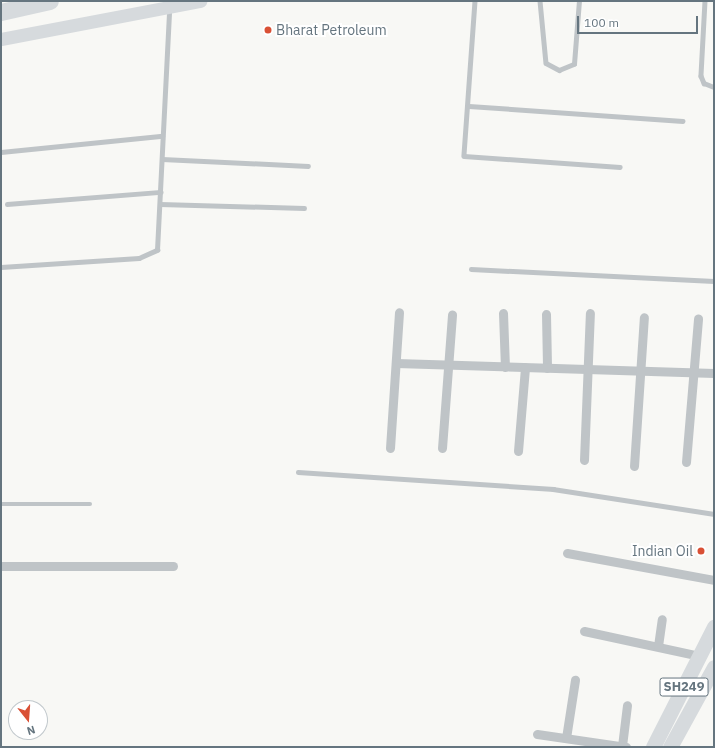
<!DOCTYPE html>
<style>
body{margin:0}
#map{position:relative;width:715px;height:748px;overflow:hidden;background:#f8f8f5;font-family:"IBM Plex Sans",sans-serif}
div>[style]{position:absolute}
.lane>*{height:4.5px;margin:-2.25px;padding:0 2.25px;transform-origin:2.25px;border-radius:2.25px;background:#bfc4c7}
.street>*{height:9px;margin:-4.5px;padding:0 4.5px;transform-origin:4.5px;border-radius:4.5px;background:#bfc4c7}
.secondary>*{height:13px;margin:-6.5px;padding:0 6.5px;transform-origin:6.5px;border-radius:6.5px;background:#d6dadd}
.primary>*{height:15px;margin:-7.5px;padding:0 7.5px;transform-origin:7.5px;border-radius:7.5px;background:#d6dadd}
.highway>*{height:17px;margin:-8.5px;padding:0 8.5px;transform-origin:8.5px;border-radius:8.5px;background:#d6dadd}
.dots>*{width:11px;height:11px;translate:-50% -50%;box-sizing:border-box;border:2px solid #fff;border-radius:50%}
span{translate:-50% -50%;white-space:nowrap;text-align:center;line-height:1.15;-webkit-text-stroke:4px #fff;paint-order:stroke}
.shield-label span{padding:1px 3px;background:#fff;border:1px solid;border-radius:3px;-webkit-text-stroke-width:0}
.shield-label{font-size:13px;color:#65757f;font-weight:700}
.poi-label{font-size:14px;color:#65757f}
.left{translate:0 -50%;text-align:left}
.right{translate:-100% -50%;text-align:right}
.frame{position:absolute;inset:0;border:2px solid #65757f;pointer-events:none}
.north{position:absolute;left:8px;top:700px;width:40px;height:40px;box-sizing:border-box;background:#fff;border:1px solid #c1c8cc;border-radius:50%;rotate:163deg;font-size:11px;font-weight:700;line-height:16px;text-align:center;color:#65757f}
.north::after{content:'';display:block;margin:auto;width:14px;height:18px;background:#d95035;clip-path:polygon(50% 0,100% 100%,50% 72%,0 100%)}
.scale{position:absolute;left:577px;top:16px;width:121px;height:18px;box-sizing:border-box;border:2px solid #65757f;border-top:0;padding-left:5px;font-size:12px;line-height:14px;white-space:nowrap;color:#65757f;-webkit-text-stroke:3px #fff;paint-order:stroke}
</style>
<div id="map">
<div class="lane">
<i style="left:475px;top:1px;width:155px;rotate:94.1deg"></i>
<i style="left:464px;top:156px;width:156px;rotate:4deg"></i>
<i style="left:540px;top:1px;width:62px;rotate:84.5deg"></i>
<i style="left:546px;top:63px;width:15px;rotate:28deg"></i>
<i style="left:559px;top:70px;width:16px;rotate:-22deg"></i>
<i style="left:574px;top:64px;width:63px;rotate:-85.5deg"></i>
<i style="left:705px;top:1px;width:75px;rotate:93.1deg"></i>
<i style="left:701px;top:76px;width:8px;rotate:67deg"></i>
<i style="left:704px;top:83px;width:11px;rotate:22deg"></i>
<i style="left:469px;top:106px;width:214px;rotate:4deg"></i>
<i style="left:1px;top:152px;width:162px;rotate:-5.7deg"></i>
<i style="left:162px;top:159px;width:146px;rotate:2.7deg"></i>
<i style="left:7px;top:204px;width:154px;rotate:-4.5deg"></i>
<i style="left:160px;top:204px;width:144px;rotate:1.6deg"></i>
<i style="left:1px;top:267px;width:138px;rotate:-3.7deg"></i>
<i style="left:139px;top:258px;width:20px;rotate:-24deg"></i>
<i style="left:157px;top:250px;width:241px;rotate:-87.1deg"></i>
<i style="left:471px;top:269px;width:243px;rotate:2.8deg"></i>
<i style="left:298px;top:472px;width:256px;rotate:3.8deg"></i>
<i style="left:553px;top:489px;width:163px;rotate:8.8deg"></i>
<i style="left:1px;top:504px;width:89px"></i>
</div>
<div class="street">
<i style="left:503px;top:313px;width:54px;rotate:87.9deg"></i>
<i style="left:546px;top:314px;width:54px;rotate:88.9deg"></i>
<i style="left:396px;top:363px;width:318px;rotate:1.8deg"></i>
<i style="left:390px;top:448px;width:136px;rotate:-86.2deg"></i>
<i style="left:442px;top:448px;width:134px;rotate:-85.7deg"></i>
<i style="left:518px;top:451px;width:84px;rotate:-85.2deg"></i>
<i style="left:584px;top:460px;width:147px;rotate:-87.7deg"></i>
<i style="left:686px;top:462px;width:144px;rotate:-85.2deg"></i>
<i style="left:634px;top:466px;width:149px;rotate:-86.2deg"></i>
<i style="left:567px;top:553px;width:149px;rotate:10.4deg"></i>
<i style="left:1px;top:566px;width:172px"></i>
<i style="left:584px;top:631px;width:119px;rotate:12.2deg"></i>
<i style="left:658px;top:646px;width:27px;rotate:-82deg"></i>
<i style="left:537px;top:734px;width:90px;rotate:8.3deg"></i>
<i style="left:566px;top:738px;width:59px;rotate:-81.2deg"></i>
<i style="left:622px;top:746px;width:41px;rotate:-83deg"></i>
</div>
<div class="secondary">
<i style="left:1px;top:39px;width:203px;rotate:-10.8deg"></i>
</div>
<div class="primary">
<i style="left:653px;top:747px;width:135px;rotate:-63.1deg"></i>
<i style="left:670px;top:747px;width:91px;rotate:-61.2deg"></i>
</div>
<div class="highway">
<i style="left:1px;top:12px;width:50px;rotate:-12.7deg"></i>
</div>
<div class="dots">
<i style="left:268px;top:30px;background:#d95035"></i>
<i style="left:701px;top:551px;background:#d95035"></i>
</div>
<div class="shield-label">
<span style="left:684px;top:687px">SH249</span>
</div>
<div class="poi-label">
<span class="left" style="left:276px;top:30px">Bharat Petroleum</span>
<span class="right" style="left:693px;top:551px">Indian Oil</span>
</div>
<div class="frame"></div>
<div class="north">N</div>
<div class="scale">100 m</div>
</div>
